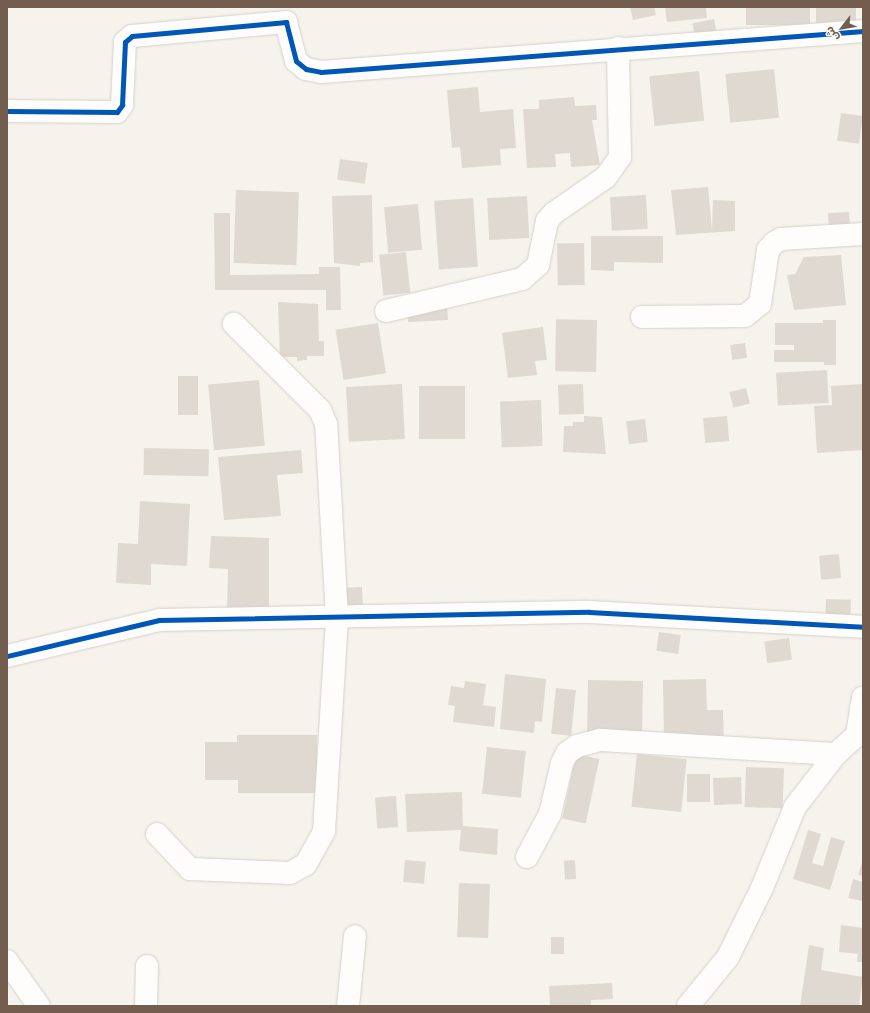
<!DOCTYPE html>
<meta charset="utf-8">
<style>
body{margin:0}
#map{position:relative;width:870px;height:1013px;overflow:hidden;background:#f6f3ec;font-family:Arial,"Noto Sans Arabic",sans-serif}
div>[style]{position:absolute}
.building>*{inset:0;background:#dfd9d2;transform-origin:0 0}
.roads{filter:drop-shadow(0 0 1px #d5d0ca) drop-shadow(0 0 1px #d5d0ca)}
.minor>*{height:22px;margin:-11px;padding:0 11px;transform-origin:11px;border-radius:11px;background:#fefdfc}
.cycleway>*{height:5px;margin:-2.5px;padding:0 2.5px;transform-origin:2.5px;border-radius:2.5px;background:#0057b8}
span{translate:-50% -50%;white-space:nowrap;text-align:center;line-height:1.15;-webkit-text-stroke:3px #fdf8ee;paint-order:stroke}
.frame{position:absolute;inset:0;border:8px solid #725d4e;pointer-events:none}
.north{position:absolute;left:822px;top:8px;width:40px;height:40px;-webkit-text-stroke:3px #fdf8ee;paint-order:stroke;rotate:239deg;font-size:11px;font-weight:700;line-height:16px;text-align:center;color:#725d4e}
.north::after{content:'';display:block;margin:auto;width:14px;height:18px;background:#725d4e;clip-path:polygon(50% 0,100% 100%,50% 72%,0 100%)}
</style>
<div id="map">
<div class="building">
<i style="clip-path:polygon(630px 7px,654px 7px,656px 15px,633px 20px)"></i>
<i style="clip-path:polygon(665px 7px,706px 7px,707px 18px,667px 22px)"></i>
<i style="left:746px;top:7px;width:64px;height:18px"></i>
<i style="left:816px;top:7px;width:40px;height:31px"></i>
<i style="left:714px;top:19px;width:16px;height:22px;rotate:79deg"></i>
<i style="left:774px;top:69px;width:49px;height:49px;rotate:84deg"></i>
<i style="left:699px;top:71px;width:50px;height:50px;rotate:84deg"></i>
<i style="clip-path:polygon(478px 87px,480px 112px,513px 109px,516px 148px,500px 149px,501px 165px,462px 168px,460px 147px,452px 148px,447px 90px)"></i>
<i style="clip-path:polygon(574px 97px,575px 106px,596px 105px,597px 120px,592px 120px,600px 165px,571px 167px,570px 153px,555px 154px,556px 167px,527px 168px,523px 109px,539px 109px,539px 100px)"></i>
<i style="left:841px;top:113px;width:22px;height:28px;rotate:8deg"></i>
<i style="left:340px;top:159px;width:28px;height:21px;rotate:8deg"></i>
<i style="clip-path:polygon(708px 187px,712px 230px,713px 200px,735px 201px,735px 231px,676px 235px,671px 190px)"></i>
<i style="left:236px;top:190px;width:63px;height:73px;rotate:2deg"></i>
<i style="clip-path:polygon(372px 195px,373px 262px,360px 263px,360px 266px,334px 263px,332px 196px)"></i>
<i style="left:646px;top:195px;width:34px;height:36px;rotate:87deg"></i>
<i style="left:527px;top:196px;width:42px;height:40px;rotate:87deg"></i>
<i style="left:473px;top:198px;width:69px;height:39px;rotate:86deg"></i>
<i style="left:418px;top:204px;width:46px;height:34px;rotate:85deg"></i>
<i style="left:849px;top:212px;width:20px;height:21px;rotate:87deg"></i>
<i style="clip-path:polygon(214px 213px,230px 213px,230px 275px,319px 274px,319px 267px,340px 267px,341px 310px,326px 310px,326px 290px,215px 290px)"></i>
<i style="clip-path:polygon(591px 236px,663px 236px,663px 263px,614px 262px,614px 271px,591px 270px)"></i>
<i style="left:584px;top:243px;width:42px;height:27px;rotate:89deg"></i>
<i style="left:406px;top:252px;width:41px;height:27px;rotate:84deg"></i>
<i style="clip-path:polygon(841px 255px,846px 305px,794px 310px,787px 275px,795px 274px,804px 257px)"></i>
<i style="left:447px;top:301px;width:19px;height:40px;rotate:87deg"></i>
<i style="clip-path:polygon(278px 302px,318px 304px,319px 341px,324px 341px,324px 356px,307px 356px,307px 360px,297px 361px,297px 357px,280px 357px)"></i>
<i style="left:597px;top:320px;width:52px;height:41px;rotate:91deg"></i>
<i style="clip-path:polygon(823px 320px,836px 320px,836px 365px,824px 365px,824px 362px,774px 362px,774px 350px,794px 350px,794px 345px,775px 345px,775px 323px,823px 323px)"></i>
<i style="left:378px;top:323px;width:51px;height:43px;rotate:81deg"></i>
<i style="clip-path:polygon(543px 327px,547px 360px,535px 361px,537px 375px,508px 378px,502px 333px)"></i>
<i style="left:745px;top:343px;width:15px;height:15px;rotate:82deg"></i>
<i style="left:827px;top:370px;width:33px;height:51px;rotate:87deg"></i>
<i style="left:178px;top:376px;width:20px;height:39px"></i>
<i style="left:259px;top:380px;width:66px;height:51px;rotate:85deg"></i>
<i style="left:402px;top:384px;width:55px;height:56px;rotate:87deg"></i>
<i style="left:583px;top:384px;width:30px;height:25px;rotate:88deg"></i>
<i style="clip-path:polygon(863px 384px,863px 450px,817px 453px,814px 406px,832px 405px,831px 386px)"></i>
<i style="left:419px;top:386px;width:46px;height:53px"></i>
<i style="left:746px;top:388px;width:16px;height:17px;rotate:76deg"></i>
<i style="left:541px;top:400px;width:46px;height:41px;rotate:88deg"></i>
<i style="clip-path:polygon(584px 416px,602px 417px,606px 454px,563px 452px,564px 426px,573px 426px,573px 422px,584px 422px)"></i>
<i style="left:727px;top:416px;width:25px;height:24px;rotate:85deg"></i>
<i style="left:645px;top:419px;width:23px;height:19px;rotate:83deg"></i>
<i style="left:144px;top:448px;width:65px;height:27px;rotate:1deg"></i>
<i style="clip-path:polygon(301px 450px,303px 473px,277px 475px,281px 516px,224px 520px,218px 457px)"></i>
<i style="clip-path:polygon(140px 501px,190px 504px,187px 566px,151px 564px,151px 585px,116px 583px,118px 543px,138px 544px)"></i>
<i style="clip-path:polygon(211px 536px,269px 538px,269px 618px,227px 609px,228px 569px,209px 568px)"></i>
<i style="left:839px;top:554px;width:24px;height:20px;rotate:85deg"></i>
<i style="left:362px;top:587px;width:24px;height:18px;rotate:88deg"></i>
<i style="left:826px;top:599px;width:25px;height:20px;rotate:2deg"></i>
<i style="left:659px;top:632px;width:22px;height:19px;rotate:8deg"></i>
<i style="left:789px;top:638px;width:22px;height:25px;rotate:82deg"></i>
<i style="clip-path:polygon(505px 674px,546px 679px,542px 722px,535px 721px,534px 733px,500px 729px)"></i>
<i style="clip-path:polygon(706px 679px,707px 710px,723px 710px,724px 749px,664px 740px,663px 680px)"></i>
<i style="left:588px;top:680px;width:55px;height:62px;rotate:1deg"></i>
<i style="clip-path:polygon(465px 681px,486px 684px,483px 705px,496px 707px,494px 727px,453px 722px,455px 706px,448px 705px,451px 686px,464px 688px)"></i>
<i style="left:556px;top:688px;width:20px;height:46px;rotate:6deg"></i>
<i style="clip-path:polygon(237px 735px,317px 735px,317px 793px,238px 793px,238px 780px,205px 780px,205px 742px,237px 742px)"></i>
<i style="left:487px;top:747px;width:39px;height:47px;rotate:6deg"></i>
<i style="left:576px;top:754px;width:24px;height:66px;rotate:12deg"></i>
<i style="left:637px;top:754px;width:50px;height:53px;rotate:6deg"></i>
<i style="left:746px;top:767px;width:38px;height:40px;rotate:2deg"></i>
<i style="left:710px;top:774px;width:28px;height:23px;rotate:90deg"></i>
<i style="left:741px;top:777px;width:27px;height:28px;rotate:88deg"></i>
<i style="clip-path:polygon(462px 792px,463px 826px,498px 829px,497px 855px,459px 851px,461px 830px,407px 832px,405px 794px)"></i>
<i style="left:396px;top:796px;width:31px;height:21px;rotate:86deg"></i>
<i style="clip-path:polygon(808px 830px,821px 834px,812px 863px,823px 866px,831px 837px,845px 841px,830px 890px,793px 879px)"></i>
<i style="clip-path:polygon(863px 859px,863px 876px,858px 875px)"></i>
<i style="left:405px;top:860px;width:21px;height:22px;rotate:5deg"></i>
<i style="left:575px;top:860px;width:19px;height:11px;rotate:87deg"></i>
<i style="clip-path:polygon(853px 879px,863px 882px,862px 901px,848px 898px)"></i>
<i style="left:459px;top:883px;width:31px;height:54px;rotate:2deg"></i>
<i style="clip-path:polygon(841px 925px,863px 928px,863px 962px,857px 962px,858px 954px,839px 952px)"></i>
<i style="left:564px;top:937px;width:17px;height:13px;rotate:90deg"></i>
<i style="clip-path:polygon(809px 945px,824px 948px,821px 970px,863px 977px,859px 1006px,800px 1006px)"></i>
<i style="clip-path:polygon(612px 983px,613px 999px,591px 1000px,591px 1006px,550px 1006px,549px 986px)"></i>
</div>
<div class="roads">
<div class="minor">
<i style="left:7px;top:111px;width:110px;rotate:0.5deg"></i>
<i style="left:117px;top:112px;width:9px;rotate:-54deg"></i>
<i style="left:122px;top:105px;width:63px;rotate:-87.3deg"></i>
<i style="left:125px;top:42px;width:9px;rotate:-41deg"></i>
<i style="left:132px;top:36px;width:155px;rotate:-5.2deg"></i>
<i style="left:286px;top:22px;width:40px;rotate:75.6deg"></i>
<i style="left:296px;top:61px;width:13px;rotate:39deg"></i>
<i style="left:306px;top:69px;width:15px;rotate:11deg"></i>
<i style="left:321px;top:72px;width:544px;rotate:-4.33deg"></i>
<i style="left:386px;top:311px;width:140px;rotate:-13.2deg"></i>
<i style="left:522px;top:279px;width:21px;rotate:-41deg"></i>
<i style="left:538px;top:265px;width:45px;rotate:-78.4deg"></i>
<i style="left:547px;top:221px;width:11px;rotate:-49deg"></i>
<i style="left:554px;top:213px;width:63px;rotate:-34.7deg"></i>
<i style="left:606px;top:177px;width:24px;rotate:-55deg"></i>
<i style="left:620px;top:157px;width:109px;rotate:-91.1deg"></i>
<i style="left:642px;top:317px;width:103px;rotate:-0.6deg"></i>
<i style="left:745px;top:316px;width:19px;rotate:-39deg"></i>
<i style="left:760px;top:304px;width:55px;rotate:-81.6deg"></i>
<i style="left:768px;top:250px;width:9px;rotate:-49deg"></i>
<i style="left:774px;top:243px;width:8px;rotate:-30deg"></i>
<i style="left:781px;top:239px;width:82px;rotate:-3.5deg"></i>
<i style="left:7px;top:656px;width:156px;rotate:-13.3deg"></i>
<i style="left:159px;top:620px;width:430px;rotate:-1.1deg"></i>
<i style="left:589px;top:612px;width:274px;rotate:3.1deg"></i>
<i style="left:157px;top:834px;width:48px;rotate:46.7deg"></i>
<i style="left:190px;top:869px;width:100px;rotate:2.3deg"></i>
<i style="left:290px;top:873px;width:18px;rotate:-29deg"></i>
<i style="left:306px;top:864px;width:38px;rotate:-61deg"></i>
<i style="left:324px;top:831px;width:213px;rotate:-86.5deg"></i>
<i style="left:337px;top:618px;width:194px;rotate:-93.2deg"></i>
<i style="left:326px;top:424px;width:15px;rotate:-113deg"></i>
<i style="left:320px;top:410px;width:122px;rotate:-135deg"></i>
<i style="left:527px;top:857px;width:49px;rotate:-61.9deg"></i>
<i style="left:550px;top:814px;width:52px;rotate:-76.8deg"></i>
<i style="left:562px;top:763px;width:11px;rotate:-63deg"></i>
<i style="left:567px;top:753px;width:12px;rotate:-35deg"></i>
<i style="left:577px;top:746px;width:24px;rotate:-15deg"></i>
<i style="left:600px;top:740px;width:236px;rotate:3.4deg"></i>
<i style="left:7px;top:961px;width:55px;rotate:54.6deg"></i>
<i style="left:146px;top:1006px;width:40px;rotate:-88.6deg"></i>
<i style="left:348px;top:1006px;width:70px;rotate:-84.3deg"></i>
<i style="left:688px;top:1006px;width:63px;rotate:-50.8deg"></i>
<i style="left:728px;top:957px;width:77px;rotate:-63.8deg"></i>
<i style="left:762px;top:888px;width:87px;rotate:-67.8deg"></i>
<i style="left:795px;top:807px;width:67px;rotate:-52.3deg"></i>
<i style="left:836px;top:754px;width:28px;rotate:-42deg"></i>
<i style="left:857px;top:735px;width:38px;rotate:-81deg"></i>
</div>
</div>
<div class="cycleway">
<i style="left:7px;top:111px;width:110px;rotate:0.5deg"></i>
<i style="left:117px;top:112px;width:9px;rotate:-54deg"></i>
<i style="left:122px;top:105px;width:63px;rotate:-87.3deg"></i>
<i style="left:125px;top:42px;width:9px;rotate:-41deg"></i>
<i style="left:132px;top:36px;width:155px;rotate:-5.2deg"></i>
<i style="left:286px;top:22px;width:40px;rotate:75.6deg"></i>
<i style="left:296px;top:61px;width:13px;rotate:39deg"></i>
<i style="left:306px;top:69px;width:15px;rotate:11deg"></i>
<i style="left:321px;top:72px;width:544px;rotate:-4.33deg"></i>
<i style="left:7px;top:656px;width:156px;rotate:-13.3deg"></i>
<i style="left:159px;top:620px;width:430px;rotate:-1.1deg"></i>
<i style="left:589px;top:612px;width:274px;rotate:3.1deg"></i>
</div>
<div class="frame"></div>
<div class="north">ش</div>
</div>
